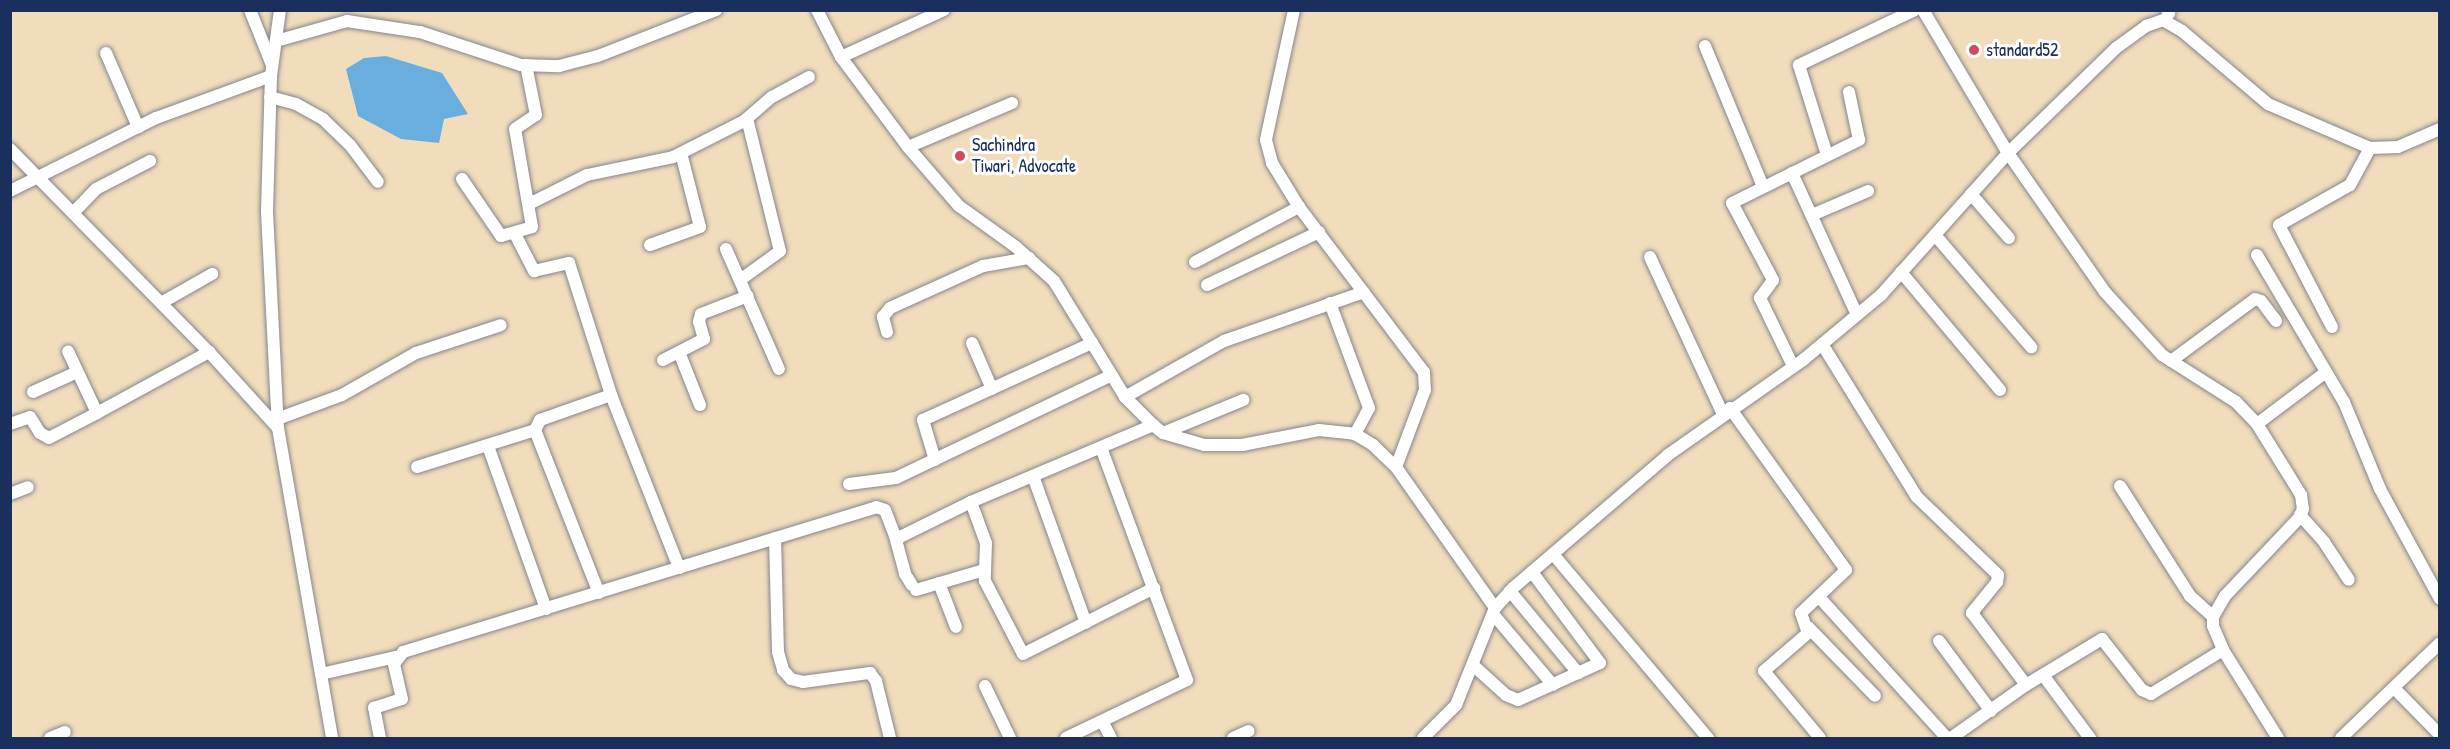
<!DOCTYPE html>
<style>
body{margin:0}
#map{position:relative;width:2450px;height:749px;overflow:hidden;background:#f1ddbc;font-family:"Patrick Hand",sans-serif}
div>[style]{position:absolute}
.water>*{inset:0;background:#68afdf}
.roads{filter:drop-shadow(0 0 2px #86868d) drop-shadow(0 0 2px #86868d)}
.minor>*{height:12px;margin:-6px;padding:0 6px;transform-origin:6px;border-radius:6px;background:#fff}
.dots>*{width:16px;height:16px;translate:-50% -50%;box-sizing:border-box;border:3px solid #fff;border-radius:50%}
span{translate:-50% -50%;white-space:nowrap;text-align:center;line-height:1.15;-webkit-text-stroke:6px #fff;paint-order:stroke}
.poi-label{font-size:18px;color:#1b2f5e}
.left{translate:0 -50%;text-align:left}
.frame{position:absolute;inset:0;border:12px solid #1b2f5e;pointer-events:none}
</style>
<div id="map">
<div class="water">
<i style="clip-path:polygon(386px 56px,442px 73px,468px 114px,444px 119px,439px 143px,401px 139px,358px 116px,346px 69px,364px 58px)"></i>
</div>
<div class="roads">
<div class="minor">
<i style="left:250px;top:10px;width:59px;rotate:68.2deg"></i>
<i style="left:280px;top:10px;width:67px;rotate:97.8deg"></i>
<i style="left:271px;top:76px;width:136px;rotate:91.7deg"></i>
<i style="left:267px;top:212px;width:216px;rotate:87.1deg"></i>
<i style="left:278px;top:428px;width:315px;rotate:80.1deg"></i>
<i style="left:817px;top:10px;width:53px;rotate:62.9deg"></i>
<i style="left:841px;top:57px;width:112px;rotate:53.3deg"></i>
<i style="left:908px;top:147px;width:78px;rotate:49.2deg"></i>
<i style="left:959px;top:206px;width:70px;rotate:35.7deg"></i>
<i style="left:1016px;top:247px;width:51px;rotate:41.8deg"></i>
<i style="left:1054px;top:281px;width:136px;rotate:58.5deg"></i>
<i style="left:1125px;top:397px;width:40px;rotate:45deg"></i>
<i style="left:1153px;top:425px;width:13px;rotate:39deg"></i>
<i style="left:1163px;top:433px;width:43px;rotate:16.3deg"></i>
<i style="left:1204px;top:445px;width:38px"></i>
<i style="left:1242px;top:445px;width:78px;rotate:-11deg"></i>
<i style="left:1319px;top:430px;width:36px;rotate:6deg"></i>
<i style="left:1355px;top:434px;width:21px;rotate:31deg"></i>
<i style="left:1373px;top:445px;width:32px;rotate:44deg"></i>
<i style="left:1396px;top:467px;width:172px;rotate:54.9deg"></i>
<i style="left:1294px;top:10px;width:133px;rotate:102.2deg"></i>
<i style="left:1266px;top:140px;width:24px;rotate:75deg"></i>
<i style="left:1272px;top:163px;width:52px;rotate:58.5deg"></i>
<i style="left:1299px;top:207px;width:207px;rotate:52.9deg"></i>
<i style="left:1424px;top:372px;width:18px;rotate:87deg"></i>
<i style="left:1425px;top:390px;width:82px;rotate:110.6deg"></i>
<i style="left:1923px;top:10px;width:166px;rotate:59.3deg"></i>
<i style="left:2008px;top:153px;width:169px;rotate:55.1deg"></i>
<i style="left:2105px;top:292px;width:85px;rotate:47.9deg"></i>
<i style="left:2162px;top:355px;width:88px;rotate:32.4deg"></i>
<i style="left:2236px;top:402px;width:30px;rotate:46deg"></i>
<i style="left:2257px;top:424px;width:84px;rotate:58.2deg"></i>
<i style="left:2301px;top:495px;width:14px;rotate:82deg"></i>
<i style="left:2303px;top:509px;width:10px;rotate:114deg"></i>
<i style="left:2299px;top:518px;width:108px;rotate:133.5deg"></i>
<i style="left:2225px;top:596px;width:24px;rotate:120deg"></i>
<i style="left:2213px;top:617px;width:9px;rotate:90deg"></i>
<i style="left:2213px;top:626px;width:26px;rotate:67deg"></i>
<i style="left:2223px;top:650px;width:104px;rotate:58deg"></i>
<i style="left:2167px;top:10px;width:4px;rotate:56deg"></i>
<i style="left:276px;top:41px;width:74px;rotate:-15.7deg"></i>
<i style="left:347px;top:21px;width:74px;rotate:8.6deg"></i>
<i style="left:420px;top:32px;width:106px;rotate:18.1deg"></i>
<i style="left:521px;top:65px;width:38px;rotate:2deg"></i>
<i style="left:559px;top:66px;width:40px;rotate:-14.4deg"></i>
<i style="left:598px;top:56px;width:127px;rotate:-21.3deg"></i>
<i style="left:1705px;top:46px;width:152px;rotate:67.6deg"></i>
<i style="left:106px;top:53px;width:81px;rotate:66.6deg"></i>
<i style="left:841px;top:57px;width:113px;rotate:-24.5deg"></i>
<i style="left:270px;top:97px;width:27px;rotate:15deg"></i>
<i style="left:296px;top:104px;width:31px;rotate:29deg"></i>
<i style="left:323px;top:119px;width:37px;rotate:44deg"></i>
<i style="left:350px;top:145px;width:46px;rotate:52.9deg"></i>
<i style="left:908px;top:147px;width:113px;rotate:-22.9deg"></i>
<i style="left:10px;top:149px;width:284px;rotate:45.6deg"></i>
<i style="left:209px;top:352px;width:103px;rotate:47.8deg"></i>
<i style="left:1827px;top:155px;width:94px;rotate:-107.3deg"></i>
<i style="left:1799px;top:65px;width:128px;rotate:-25.4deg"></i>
<i style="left:1792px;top:173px;width:156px;rotate:65.4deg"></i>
<i style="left:462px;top:179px;width:69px;rotate:55.6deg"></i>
<i style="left:501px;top:236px;width:32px;rotate:-16deg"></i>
<i style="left:532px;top:227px;width:99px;rotate:-99.8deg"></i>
<i style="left:515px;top:129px;width:25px;rotate:-34deg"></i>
<i style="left:536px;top:115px;width:51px;rotate:-101.3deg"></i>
<i style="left:10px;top:191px;width:163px;rotate:-26.6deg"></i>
<i style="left:156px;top:118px;width:122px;rotate:-20.1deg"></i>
<i style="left:1971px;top:194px;width:58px;rotate:49.2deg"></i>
<i style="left:529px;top:204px;width:65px;rotate:-26.6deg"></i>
<i style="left:587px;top:175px;width:88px;rotate:-11.8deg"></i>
<i style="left:673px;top:157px;width:80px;rotate:-26.9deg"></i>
<i style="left:744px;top:121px;width:37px;rotate:-41deg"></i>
<i style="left:772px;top:97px;width:42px;rotate:-28.4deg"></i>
<i style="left:73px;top:213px;width:33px;rotate:-46deg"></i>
<i style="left:96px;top:189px;width:61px;rotate:-27.4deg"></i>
<i style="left:1812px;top:215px;width:61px;rotate:-23.2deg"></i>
<i style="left:515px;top:234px;width:42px;rotate:62.8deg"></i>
<i style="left:534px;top:271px;width:36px;rotate:-13deg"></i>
<i style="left:569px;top:263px;width:139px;rotate:72.3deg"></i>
<i style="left:611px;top:395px;width:186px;rotate:68.5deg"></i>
<i style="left:1935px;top:235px;width:148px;rotate:49.4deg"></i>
<i style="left:650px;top:245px;width:53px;rotate:-19.8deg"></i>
<i style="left:700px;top:227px;width:76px;rotate:-104.4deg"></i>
<i style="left:726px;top:249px;width:131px;rotate:66.2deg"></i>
<i style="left:2257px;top:255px;width:171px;rotate:59.4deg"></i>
<i style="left:2344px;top:402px;width:94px;rotate:67.5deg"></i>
<i style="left:2380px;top:489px;width:125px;rotate:61.4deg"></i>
<i style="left:1650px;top:257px;width:173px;rotate:65.1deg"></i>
<i style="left:1195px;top:262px;width:118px;rotate:-27.9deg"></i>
<i style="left:1901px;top:272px;width:154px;rotate:50deg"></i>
<i style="left:740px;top:280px;width:49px;rotate:-35.9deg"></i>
<i style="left:780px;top:251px;width:136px;rotate:-104deg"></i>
<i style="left:1207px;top:285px;width:124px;rotate:-25.3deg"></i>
<i style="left:161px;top:303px;width:59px;rotate:-29.6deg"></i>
<i style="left:1330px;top:303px;width:112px;rotate:69.6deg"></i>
<i style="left:1369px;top:408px;width:30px;rotate:118deg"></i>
<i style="left:2332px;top:327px;width:115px;rotate:-117.5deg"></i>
<i style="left:2279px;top:225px;width:81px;rotate:-29.4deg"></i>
<i style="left:2350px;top:185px;width:42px;rotate:-61.6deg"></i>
<i style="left:887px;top:332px;width:16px;rotate:-105deg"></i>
<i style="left:883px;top:317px;width:11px;rotate:-52deg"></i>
<i style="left:890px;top:308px;width:102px;rotate:-24.3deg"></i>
<i style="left:983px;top:266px;width:47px;rotate:-9.9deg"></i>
<i style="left:972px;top:343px;width:50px;rotate:66.5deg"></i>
<i style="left:1822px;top:344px;width:180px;rotate:58.2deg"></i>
<i style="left:1917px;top:497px;width:112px;rotate:43.9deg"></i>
<i style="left:1998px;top:575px;width:7px;rotate:98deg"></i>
<i style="left:1997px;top:582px;width:40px;rotate:129deg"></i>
<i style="left:1972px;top:613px;width:90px;rotate:53.1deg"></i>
<i style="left:679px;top:352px;width:57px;rotate:68.4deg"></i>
<i style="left:663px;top:360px;width:46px;rotate:-27.1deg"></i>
<i style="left:704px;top:339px;width:18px;rotate:-106deg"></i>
<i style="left:699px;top:322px;width:8px;rotate:-76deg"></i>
<i style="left:701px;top:314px;width:50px;rotate:-21deg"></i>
<i style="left:2171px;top:361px;width:104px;rotate:-36.4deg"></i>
<i style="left:2255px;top:299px;width:6px;rotate:18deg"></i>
<i style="left:2261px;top:301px;width:25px;rotate:53deg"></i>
<i style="left:1793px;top:366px;width:76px;rotate:-115.9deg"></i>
<i style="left:1760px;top:298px;width:22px;rotate:-54deg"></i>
<i style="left:1773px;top:280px;width:87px;rotate:-118deg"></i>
<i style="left:1732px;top:203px;width:142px;rotate:-26.4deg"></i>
<i style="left:1859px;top:140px;width:49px;rotate:-101.8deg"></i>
<i style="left:33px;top:392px;width:48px;rotate:-24.4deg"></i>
<i style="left:1125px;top:397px;width:114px;rotate:-29.5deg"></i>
<i style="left:1224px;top:341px;width:148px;rotate:-19.3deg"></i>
<i style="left:1730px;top:408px;width:199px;rotate:54.4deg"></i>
<i style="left:1846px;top:570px;width:62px;rotate:136.3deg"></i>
<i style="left:1801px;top:613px;width:21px;rotate:71deg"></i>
<i style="left:1808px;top:633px;width:58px;rotate:139.2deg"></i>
<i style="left:1764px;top:671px;width:87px;rotate:50.1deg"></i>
<i style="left:97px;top:413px;width:128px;rotate:-28.6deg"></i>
<i style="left:277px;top:419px;width:69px;rotate:-20.3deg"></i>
<i style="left:342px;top:395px;width:85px;rotate:-29.6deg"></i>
<i style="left:416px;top:353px;width:89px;rotate:-18.2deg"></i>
<i style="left:10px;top:424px;width:21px;rotate:-19deg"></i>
<i style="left:30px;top:417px;width:19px;rotate:58deg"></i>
<i style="left:40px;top:433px;width:10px;rotate:29deg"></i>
<i style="left:49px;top:438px;width:54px;rotate:-27.5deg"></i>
<i style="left:97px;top:413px;width:68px;rotate:-115.1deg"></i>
<i style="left:2257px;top:424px;width:86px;rotate:-37deg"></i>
<i style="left:535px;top:430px;width:175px;rotate:68.6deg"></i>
<i style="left:1163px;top:433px;width:87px;rotate:-22.4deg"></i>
<i style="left:488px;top:446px;width:173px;rotate:70.4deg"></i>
<i style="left:935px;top:460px;width:42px;rotate:-106.7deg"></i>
<i style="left:923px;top:420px;width:186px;rotate:-24.5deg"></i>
<i style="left:417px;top:467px;width:124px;rotate:-17.4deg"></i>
<i style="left:535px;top:430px;width:11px;rotate:-63deg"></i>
<i style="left:540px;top:420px;width:75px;rotate:-19.4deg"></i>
<i style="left:1033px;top:476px;width:156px;rotate:70.2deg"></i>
<i style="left:849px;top:484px;width:47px;rotate:-7.3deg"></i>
<i style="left:896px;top:478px;width:239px;rotate:-25.5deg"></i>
<i style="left:2120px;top:486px;width:130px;rotate:57.5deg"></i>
<i style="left:2190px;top:596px;width:31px;rotate:42deg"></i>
<i style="left:10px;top:494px;width:19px;rotate:-21deg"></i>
<i style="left:971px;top:502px;width:44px;rotate:69.9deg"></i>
<i style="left:986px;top:543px;width:38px;rotate:92deg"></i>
<i style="left:985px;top:581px;width:82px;rotate:62.5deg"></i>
<i style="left:1023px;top:654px;width:147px;rotate:-26.7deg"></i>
<i style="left:2300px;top:515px;width:36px;rotate:48deg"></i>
<i style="left:2324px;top:542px;width:45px;rotate:56.7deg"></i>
<i style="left:895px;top:536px;width:39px;rotate:75deg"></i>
<i style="left:905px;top:574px;width:13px;rotate:58deg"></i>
<i style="left:775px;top:538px;width:114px;rotate:88.5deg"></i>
<i style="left:778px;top:652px;width:19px;rotate:74deg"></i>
<i style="left:783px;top:670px;width:12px;rotate:48deg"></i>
<i style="left:791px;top:679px;width:12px;rotate:14deg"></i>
<i style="left:803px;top:682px;width:68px;rotate:-7.7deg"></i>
<i style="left:870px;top:673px;width:10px;rotate:53deg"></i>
<i style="left:876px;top:681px;width:59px;rotate:76.2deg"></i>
<i style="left:1553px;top:554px;width:241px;rotate:49.9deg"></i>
<i style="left:939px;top:583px;width:47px;rotate:68.9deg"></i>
<i style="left:916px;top:590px;width:71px;rotate:-16.4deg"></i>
<i style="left:1510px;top:591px;width:107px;rotate:50.3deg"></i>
<i style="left:1819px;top:597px;width:190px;rotate:47.8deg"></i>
<i style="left:1493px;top:614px;width:93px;rotate:49.8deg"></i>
<i style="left:1808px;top:627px;width:96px;rotate:45.8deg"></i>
<i style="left:1939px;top:641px;width:87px;rotate:53.4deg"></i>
<i style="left:1474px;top:666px;width:43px;rotate:42.2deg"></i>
<i style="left:1506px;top:695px;width:13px;rotate:23deg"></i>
<i style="left:1518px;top:700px;width:90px;rotate:-24.3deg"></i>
<i style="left:1600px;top:663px;width:114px;rotate:-126.8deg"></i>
<i style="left:321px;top:674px;width:77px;rotate:-12.8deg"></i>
<i style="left:2043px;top:675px;width:79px;rotate:53.3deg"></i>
<i style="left:985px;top:686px;width:58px;rotate:64.3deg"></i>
<i style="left:2394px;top:688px;width:66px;rotate:45.6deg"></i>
<i style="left:1102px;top:721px;width:19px;rotate:62deg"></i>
<i style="left:50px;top:738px;width:16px;rotate:-22deg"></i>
<i style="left:380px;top:738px;width:31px;rotate:-101deg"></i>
<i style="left:374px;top:708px;width:29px;rotate:-18deg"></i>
<i style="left:402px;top:699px;width:36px;rotate:-103deg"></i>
<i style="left:394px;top:664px;width:15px;rotate:-53deg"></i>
<i style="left:403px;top:652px;width:495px;rotate:-17deg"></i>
<i style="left:876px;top:507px;width:9px;rotate:18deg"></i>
<i style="left:885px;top:510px;width:28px;rotate:69deg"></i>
<i style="left:895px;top:536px;width:5px;rotate:11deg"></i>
<i style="left:900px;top:537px;width:79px;rotate:-26.2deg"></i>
<i style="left:971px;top:502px;width:198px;rotate:-22.9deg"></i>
<i style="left:1066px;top:738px;width:134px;rotate:-25.6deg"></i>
<i style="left:1187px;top:680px;width:248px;rotate:-110.3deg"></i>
<i style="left:1233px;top:738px;width:17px;rotate:-24deg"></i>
<i style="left:1423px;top:738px;width:47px;rotate:-45deg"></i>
<i style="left:1456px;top:705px;width:105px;rotate:-68.1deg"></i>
<i style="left:1495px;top:608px;width:27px;rotate:-48deg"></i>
<i style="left:1513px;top:588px;width:204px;rotate:-40.6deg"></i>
<i style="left:1668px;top:455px;width:165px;rotate:-35.1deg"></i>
<i style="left:1803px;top:360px;width:102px;rotate:-39.8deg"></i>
<i style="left:1881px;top:295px;width:191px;rotate:-48.2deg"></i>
<i style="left:2008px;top:153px;width:151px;rotate:-44.2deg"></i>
<i style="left:2116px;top:48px;width:37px;rotate:-36deg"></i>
<i style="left:2146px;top:26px;width:18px;rotate:-19deg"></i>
<i style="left:2163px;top:20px;width:22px;rotate:30deg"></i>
<i style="left:2182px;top:31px;width:113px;rotate:40.3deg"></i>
<i style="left:2268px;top:104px;width:111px;rotate:23.3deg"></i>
<i style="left:2370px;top:148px;width:28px;rotate:-2deg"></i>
<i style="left:2398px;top:147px;width:46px;rotate:-23.2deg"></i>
<i style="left:1951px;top:738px;width:92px;rotate:-35.2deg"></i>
<i style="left:2026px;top:685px;width:89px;rotate:-31.2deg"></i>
<i style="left:2102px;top:639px;width:65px;rotate:51.9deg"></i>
<i style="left:2142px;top:690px;width:10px;rotate:24deg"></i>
<i style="left:2151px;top:694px;width:84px;rotate:-31.4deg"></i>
<i style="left:2341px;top:738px;width:137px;rotate:-43.8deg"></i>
</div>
</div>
<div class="dots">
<i style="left:1974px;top:50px;background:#d1495b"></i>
<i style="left:960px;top:156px;background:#d1495b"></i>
</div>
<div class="poi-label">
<span class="left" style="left:1986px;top:50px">standard52</span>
<span class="left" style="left:972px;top:156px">Sachindra<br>Tiwari, Advocate</span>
</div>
<div class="frame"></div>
</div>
